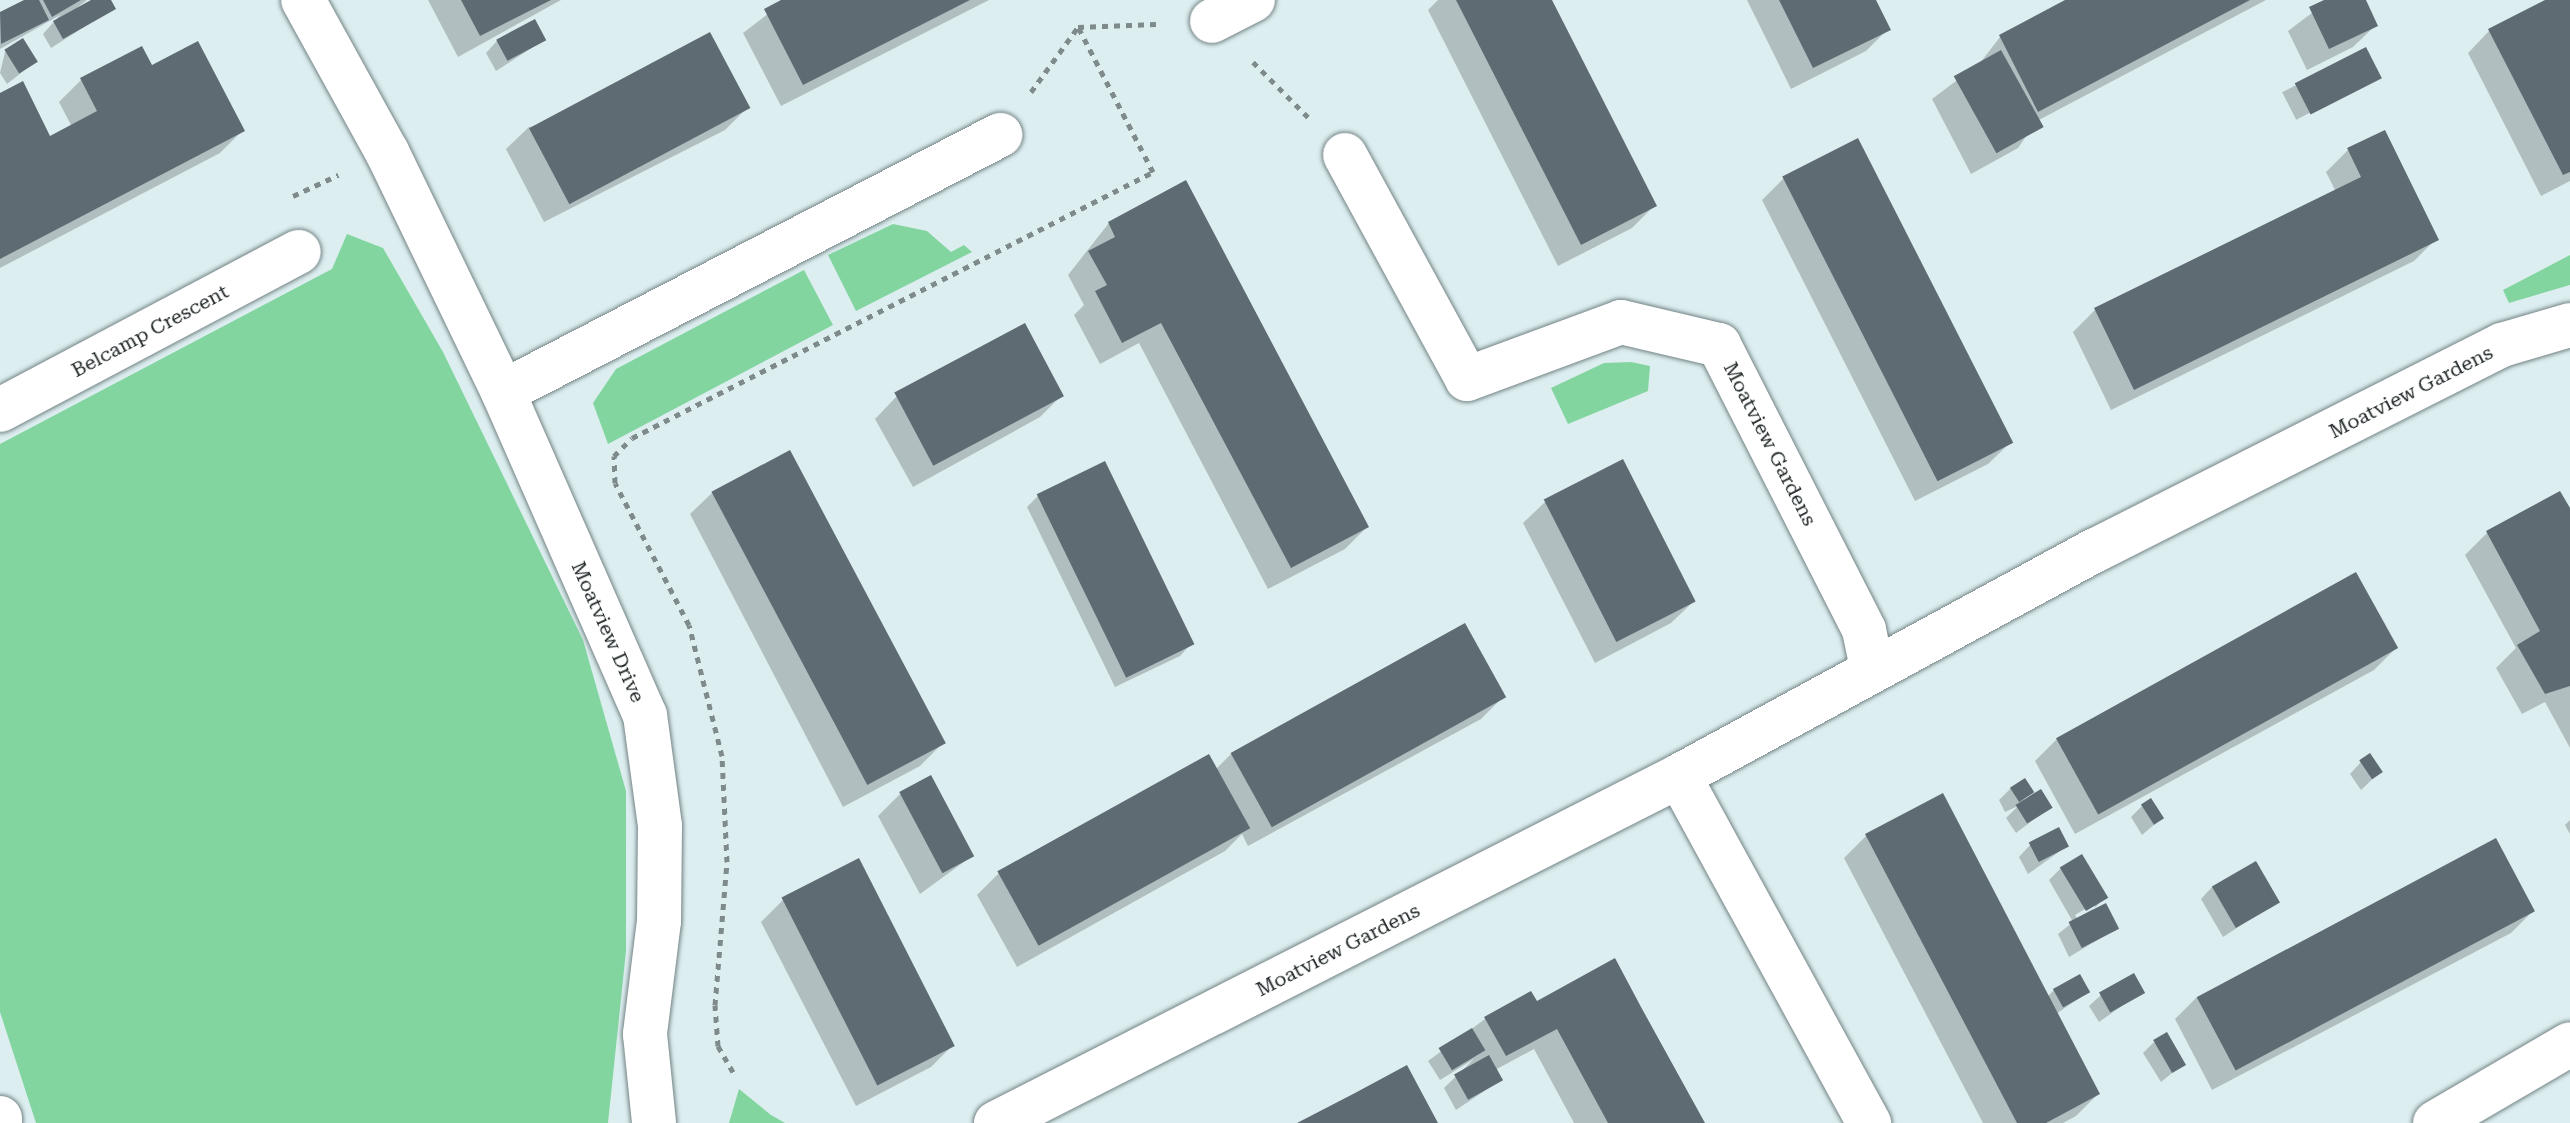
<!DOCTYPE html>
<style>
body{margin:0}
#map{position:relative;width:2570px;height:1123px;overflow:hidden;background:#ddeef0;font-family:"Roboto Serif",serif}
div>[style]{position:absolute}
.green>*{inset:0;background:#83d5a0}
.shadow>*{inset:0;background:#0003;transform-origin:0 0}
.building>*{inset:0;background:#5f6b72;transform-origin:0 0}
.path>*{height:5px;margin-top:-2.5px;transform-origin:0;background:repeating-linear-gradient(90deg,#7e8a8c 0 6px,transparent 0 12px)}
.roads{filter:drop-shadow(0 0 2px #738385) drop-shadow(0 0 2px #738385)}
.minor>*{height:44px;margin:-22px;padding:0 22px;transform-origin:22px;border-radius:22px;background:#fff}
span{translate:-50% -50%;white-space:nowrap;text-align:center;line-height:1.15;-webkit-text-stroke:8px #fff;paint-order:stroke}
.street-label{font-size:20px;color:#202728}
</style>
<div id="map">
<div class="green">
<i style="clip-path:polygon(893px 224px,927px 231px,951px 252px,964px 245px,972px 252px,856px 311px,828px 255px)"></i>
<i style="clip-path:polygon(347px 234px,383px 248px,443px 352px,583px 640px,626px 791px,626px 951px,608px 1123px,36px 1123px,0 1012px,0 444px,332px 269px)"></i>
<i style="clip-path:polygon(2570px 255px,2570px 285px,2509px 303px,2503px 290px)"></i>
<i style="clip-path:polygon(804px 270px,833px 325px,608px 444px,593px 403px,616px 369px)"></i>
<i style="clip-path:polygon(1631px 362px,1650px 366px,1648px 391px,1568px 424px,1551px 388px,1604px 363px)"></i>
<i style="clip-path:polygon(739px 1089px,771px 1115px,785px 1123px,729px 1123px)"></i>
</div>
<div class="shadow">
<i style="clip-path:polygon(28px 0,87px 0,69px 14px,95px 0,109px 0,114px 8px,51px 48px,43px 34px,60px 15px,0 49px,0 14px)"></i>
<i style="clip-path:polygon(428px 0,561px 0,458px 57px)"></i>
<i style="clip-path:polygon(786px 0,989px 0,781px 106px,743px 33px)"></i>
<i style="clip-path:polygon(1438px 0,1550px 0,1654px 206px,1632px 228px,1558px 266px,1428px 10px)"></i>
<i style="clip-path:polygon(1747px 0,1874px 0,1888px 29px,1866px 51px,1791px 89px)"></i>
<i style="clip-path:polygon(2069px 0,2266px 0,2037px 121px,2018px 148px,1971px 174px,1932px 99px,1980px 63px,2000px 37px)"></i>
<i style="clip-path:polygon(2329px 0,2364px 0,2376px 25px,2353px 47px,2307px 70px,2288px 31px)"></i>
<i style="clip-path:polygon(2550px 0,2570px 0,2570px 181px,2541px 196px,2468px 53px,2490px 30px)"></i>
<i style="clip-path:polygon(544px 40px,496px 71px,486px 53px,497px 41px)"></i>
<i style="clip-path:polygon(141px 49px,151px 68px,242px 131px,220px 153px,0 268px,0 95px,50px 139px,72px 127px,59px 102px,81px 80px)"></i>
<i style="left:2365px;top:50px;width:31px;height:93px;rotate:63deg"></i>
<i style="clip-path:polygon(5px 52px,35px 62px,7px 84px,0 73px)"></i>
<i style="clip-path:polygon(747px 108px,725px 130px,544px 222px,506px 149px,529px 127px)"></i>
<i style="clip-path:polygon(2348px 150px,2436px 239px,2414px 261px,2111px 410px,2073px 332px,2095px 310px,2336px 192px,2326px 172px)"></i>
<i style="clip-path:polygon(1784px 178px,2011px 442px,1988px 464px,1915px 501px,1762px 200px)"></i>
<i style="clip-path:polygon(1109px 223px,1367px 527px,1345px 549px,1268px 589px,1139px 343px,1100px 364px,1074px 315px,1084px 305px,1068px 275px)"></i>
<i style="clip-path:polygon(1062px 395px,1040px 417px,913px 487px,875px 419px,897px 396px)"></i>
<i style="clip-path:polygon(713px 492px,942px 744px,920px 766px,843px 807px,690px 514px)"></i>
<i style="clip-path:polygon(1038px 496px,1191px 644px,1180px 656px,1115px 687px,1027px 507px)"></i>
<i style="clip-path:polygon(1546px 501px,1694px 601px,1671px 623px,1595px 663px,1523px 523px)"></i>
<i style="clip-path:polygon(2570px 512px,2570px 748px,2545px 702px,2522px 714px,2496px 668px,2516px 648px,2465px 555px,2487px 533px)"></i>
<i style="clip-path:polygon(2396px 648px,2374px 670px,2075px 834px,2035px 761px,2057px 739px)"></i>
<i style="clip-path:polygon(1503px 697px,1481px 719px,1248px 846px,1242px 834px,1225px 851px,1017px 967px,977px 895px,999px 873px,1208px 757px,1215px 770px,1232px 753px)"></i>
<i style="clip-path:polygon(2361px 762px,2380px 772px,2361px 790px,2350px 774px)"></i>
<i style="clip-path:polygon(2010px 789px,2031px 792px,2021px 802px,2050px 807px,2016px 833px,2006px 818px,2018px 806px,2005px 812px,1999px 800px)"></i>
<i style="clip-path:polygon(900px 794px,972px 856px,920px 894px,878px 816px)"></i>
<i style="clip-path:polygon(2142px 806px,2162px 818px,2142px 835px,2131px 817px)"></i>
<i style="clip-path:polygon(2570px 820px,2570px 834px,2565px 825px)"></i>
<i style="clip-path:polygon(1866px 836px,2047px 997px,2054px 990px,2088px 992px,2056px 1014px,2098px 1094px,2076px 1116px,2063px 1123px,1983px 1123px,1844px 858px)"></i>
<i style="clip-path:polygon(2495px 840px,2533px 911px,2511px 933px,2212px 1090px,2175px 1019px,2197px 997px)"></i>
<i style="clip-path:polygon(2030px 845px,2067px 846px,2028px 874px,2019px 857px)"></i>
<i style="clip-path:polygon(evenodd,2060px 869px,2105px 897px,2090px 913px,2116px 929px,2069px 957px,2058px 934px,2073px 922px,2049px 880px,2060px 869px,2095px 903px,2095px 908px,2077px 918px,2075px 915px,2095px 903px)"></i>
<i style="clip-path:polygon(2212px 887px,2277px 902px,2223px 937px,2201px 899px)"></i>
<i style="clip-path:polygon(783px 900px,953px 1045px,931px 1067px,856px 1106px,761px 922px)"></i>
<i style="clip-path:polygon(2142px 992px,2099px 1022px,2089px 1006px,2101px 995px)"></i>
<i style="clip-path:polygon(1536px 1003px,1703px 1123px,1574px 1123px,1534px 1049px,1495px 1070px,1501px 1080px,1456px 1110px,1444px 1088px,1474px 1059px,1440px 1080px,1428px 1061px,1485px 1019px)"></i>
<i style="clip-path:polygon(2154px 1042px,2183px 1064px,2161px 1082px,2143px 1053px)"></i>
</div>
<div class="building">
<i style="clip-path:polygon(24px 0,39px 0,49px 20px,1px 44px,0 12px)"></i>
<i style="clip-path:polygon(43px 0,81px 0,52px 17px)"></i>
<i style="clip-path:polygon(91px 0,111px 0,116px 9px,63px 39px,53px 21px)"></i>
<i style="clip-path:polygon(461px 0,551px 0,480px 36px)"></i>
<i style="clip-path:polygon(781px 0,970px 0,803px 85px,764px 9px)"></i>
<i style="clip-path:polygon(1456px 0,1552px 0,1657px 206px,1581px 245px)"></i>
<i style="clip-path:polygon(1779px 0,1876px 0,1891px 30px,1813px 68px)"></i>
<i style="clip-path:polygon(2065px 0,2250px 0,2038px 112px,1999px 35px)"></i>
<i style="clip-path:polygon(2324px 0,2366px 0,2378px 26px,2329px 49px,2309px 7px)"></i>
<i style="clip-path:polygon(2545px 0,2570px 0,2570px 172px,2563px 175px,2488px 29px)"></i>
<i style="left:535px;top:19px;width:24px;height:44px;rotate:62deg"></i>
<i style="left:710px;top:32px;width:86px;height:205px;rotate:62deg"></i>
<i style="left:23px;top:38px;width:28px;height:22px;rotate:58deg"></i>
<i style="clip-path:polygon(198px 41px,245px 131px,0 259px,0 93px,23px 81px,50px 136px,97px 111px,80px 78px,142px 46px,152px 65px)"></i>
<i style="left:2366px;top:47px;width:35px;height:80px;rotate:63deg"></i>
<i style="left:2001px;top:50px;width:88px;height:54px;rotate:61deg"></i>
<i style="clip-path:polygon(2385px 130px,2439px 240px,2134px 390px,2094px 308px,2361px 177px,2347px 148px)"></i>
<i style="left:1858px;top:138px;width:342px;height:85px;rotate:63deg"></i>
<i style="clip-path:polygon(1186px 180px,1369px 527px,1291px 568px,1161px 323px,1122px 343px,1095px 291px,1107px 285px,1088px 251px,1115px 237px,1108px 222px)"></i>
<i style="left:1025px;top:323px;width:83px;height:148px;rotate:62deg"></i>
<i style="left:790px;top:450px;width:332px;height:89px;rotate:62deg"></i>
<i style="left:1623px;top:459px;width:160px;height:89px;rotate:63deg"></i>
<i style="left:1105px;top:461px;width:204px;height:76px;rotate:64deg"></i>
<i style="clip-path:polygon(2560px 491px,2570px 508px,2570px 686px,2545px 694px,2517px 645px,2540px 631px,2486px 531px)"></i>
<i style="left:2356px;top:572px;width:87px;height:343px;rotate:61deg"></i>
<i style="left:1465px;top:623px;width:85px;height:268px;rotate:61deg"></i>
<i style="left:2370px;top:753px;width:23px;height:13px;rotate:56deg"></i>
<i style="left:1209px;top:754px;width:85px;height:242px;rotate:61deg"></i>
<i style="left:931px;top:775px;width:92px;height:36px;rotate:62deg"></i>
<i style="left:2025px;top:778px;width:17px;height:18px;rotate:57deg"></i>
<i style="left:2041px;top:789px;width:22px;height:30px;rotate:58deg"></i>
<i style="clip-path:polygon(1943px 793px,2100px 1094px,2046px 1123px,2017px 1123px,1865px 834px)"></i>
<i style="left:2151px;top:798px;width:24px;height:12px;rotate:57deg"></i>
<i style="left:2059px;top:827px;width:22px;height:34px;rotate:63deg"></i>
<i style="left:2496px;top:838px;width:83px;height:339px;rotate:62deg"></i>
<i style="left:2082px;top:854px;width:51px;height:26px;rotate:59deg"></i>
<i style="left:859px;top:858px;width:211px;height:87px;rotate:63deg"></i>
<i style="left:2256px;top:861px;width:48px;height:51px;rotate:60deg"></i>
<i style="left:2106px;top:903px;width:29px;height:42px;rotate:63deg"></i>
<i style="clip-path:polygon(1615px 958px,1641px 1007px,1705px 1123px,1608px 1123px,1557px 1029px,1506px 1056px,1484px 1017px,1531px 991px,1537px 1001px)"></i>
<i style="left:2134px;top:973px;width:23px;height:40px;rotate:61deg"></i>
<i style="left:2080px;top:974px;width:21px;height:31px;rotate:61deg"></i>
<i style="left:1472px;top:1028px;width:26px;height:39px;rotate:59deg"></i>
<i style="left:2167px;top:1032px;width:38px;height:16px;rotate:60deg"></i>
<i style="left:1489px;top:1055px;width:29px;height:40px;rotate:61deg"></i>
<i style="clip-path:polygon(1407px 1065px,1438px 1123px,1297px 1123px,1355px 1093px)"></i>
</div>
<div class="path">
<i style="left:1253px;top:62px;width:78px;rotate:45deg"></i>
<i style="left:1031px;top:92px;width:80px;rotate:-54.1deg"></i>
<i style="left:1078px;top:27px;width:78px;rotate:-2.2deg"></i>
<i style="left:293px;top:196px;width:50px;rotate:-25deg"></i>
<i style="left:733px;top:1072px;width:30px;rotate:-120deg"></i>
<i style="left:718px;top:1046px;width:41px;rotate:-94.2deg"></i>
<i style="left:715px;top:1005px;width:144px;rotate:-85.2deg"></i>
<i style="left:727px;top:862px;width:106px;rotate:-92.7deg"></i>
<i style="left:722px;top:756px;width:135px;rotate:-104.1deg"></i>
<i style="left:689px;top:625px;width:160px;rotate:-117.5deg"></i>
<i style="left:615px;top:483px;width:27px;rotate:-92deg"></i>
<i style="left:614px;top:456px;width:25px;rotate:-45deg"></i>
<i style="left:632px;top:438px;width:585px;rotate:-27.05deg"></i>
<i style="left:1153px;top:172px;width:163px;rotate:-117.3deg"></i>
</div>
<div class="roads">
<div class="minor">
<i style="left:303px;top:0;width:174px;rotate:61.1deg"></i>
<i style="left:387px;top:152px;width:267px;rotate:64.2deg"></i>
<i style="left:503px;top:392px;width:353px;rotate:66.3deg"></i>
<i style="left:645px;top:715px;width:112px;rotate:82.3deg"></i>
<i style="left:660px;top:826px;width:95px;rotate:90.6deg"></i>
<i style="left:659px;top:921px;width:114px;rotate:97.1deg"></i>
<i style="left:645px;top:1034px;width:89px;rotate:84.2deg"></i>
<i style="left:1212px;top:21px;width:46px;rotate:-27.1deg"></i>
<i style="left:1345px;top:155px;width:255px;rotate:61.4deg"></i>
<i style="left:1467px;top:379px;width:164px;rotate:-20.3deg"></i>
<i style="left:1621px;top:322px;width:101px;rotate:13.2deg"></i>
<i style="left:1719px;top:345px;width:320px;rotate:63deg"></i>
<i style="left:1864px;top:630px;width:39px;rotate:78deg"></i>
<i style="left:503px;top:392px;width:560px;rotate:-27.34deg"></i>
<i style="left:0;top:410px;width:338px;rotate:-27.9deg"></i>
<i style="left:1679px;top:776px;width:396px;rotate:61.3deg"></i>
<i style="left:0;top:1118px;width:4px;rotate:90deg"></i>
<i style="left:996px;top:1123px;width:766px;rotate:-26.93deg"></i>
<i style="left:1679px;top:776px;width:474px;rotate:-28.5deg"></i>
<i style="left:2096px;top:550px;width:455px;rotate:-26.8deg"></i>
<i style="left:2502px;top:345px;width:71px;rotate:-16.4deg"></i>
<i style="left:2435px;top:1123px;width:156px;rotate:-30.3deg"></i>
</div>
</div>
<div class="street-label">
<span style="left:150px;top:331px;rotate:-28deg">Belcamp Crescent</span>
<span style="left:2411px;top:392px;rotate:-27deg">Moatview Gardens</span>
<span style="left:1770px;top:444px;rotate:63deg">Moatview Gardens</span>
<span style="left:608px;top:632px;rotate:66deg">Moatview Drive</span>
<span style="left:1338px;top:950px;rotate:-27deg">Moatview Gardens</span>
</div>
</div>
